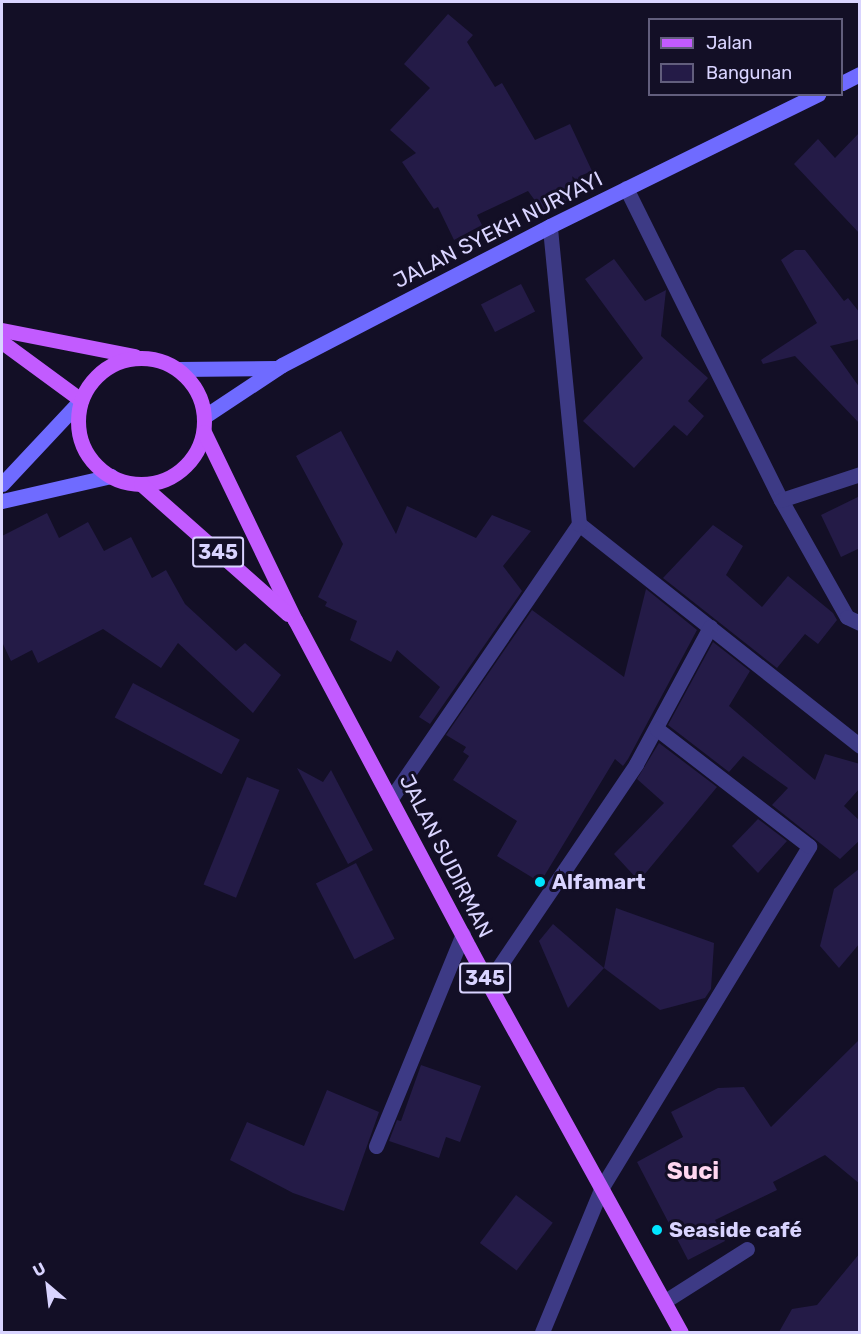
<!DOCTYPE html>
<meta charset="utf-8">
<style>
body{margin:0}
#map{position:relative;width:861px;height:1334px;overflow:hidden;background:#130f26;font-family:Rubik,sans-serif}
div>[style]{position:absolute}
.building>*{inset:0;background:#241b47;transform-origin:0 0}
.minor>*{height:15px;margin:-7.5px;padding:0 7.5px;transform-origin:7.5px;border-radius:7.5px;background:#3d3a85}
.secondary>*{height:15px;margin:-7.5px;padding:0 7.5px;transform-origin:7.5px;border-radius:7.5px;background:#6f6bff}
.primary>*{height:15px;margin:-7.5px;padding:0 7.5px;transform-origin:7.5px;border-radius:7.5px;background:#c25bff}
.primary>.ring{margin:-7.5px;padding:0;box-sizing:content-box;background:none;border:15px solid #c25bff;border-radius:50%}
.dots>*{width:16px;height:16px;translate:-50% -50%;box-sizing:border-box;border:3px solid #130f26;border-radius:50%}
span{translate:-50% -50%;white-space:nowrap;text-align:center;line-height:1.15;-webkit-text-stroke:6px #130f26;paint-order:stroke}
.shield-label span{padding:2px 4px;background:#130f26;border:2px solid;border-radius:4px;-webkit-text-stroke-width:0}
.shield-label{font-size:20px;color:#d9d4ff;font-weight:700}
.street-label{font-size:21px;color:#d9d4ff}
.poi-label{font-size:21px;color:#d9d4ff;font-weight:700}
.left{translate:0 -50%;text-align:left}
.quarter-label{font-size:24px;color:#ffd6f0;font-weight:700}
.frame{position:absolute;inset:0;border:3px solid #d9d4ff;pointer-events:none}
.legend{position:absolute;left:648px;top:18px;width:195px;height:78px;box-sizing:border-box;background:#130f26;border:2px solid #625e7d;margin:0;padding:8px 10px;list-style:none;font-size:18px;color:#d9d4ff}
.legend li{display:flex;align-items:center;gap:12px;height:30px}
.legend b{width:30px;border:2px solid #625e7d}
.north{position:absolute;left:18px;top:1256px;width:60px;height:60px;-webkit-text-stroke:4px #130f26;paint-order:stroke;rotate:332deg;font-size:16px;font-weight:700;line-height:24px;text-align:center;color:#d9d4ff}
.north::after{content:'';display:block;margin:auto;width:21px;height:27px;background:#d9d4ff;clip-path:polygon(50% 0,100% 100%,50% 72%,0 100%)}
</style>
<div id="map">
<div class="building">
<i style="clip-path:polygon(448px 14px,473px 35px,467px 42px,495px 87px,502px 83px,535px 140px,570px 124px,592px 171px,580px 176px,588px 190px,544px 213px,528px 191px,477px 215px,482px 225px,454px 240px,438px 207px,434px 209px,402px 162px,416px 153px,390px 130px,430px 88px,404px 64px)"></i>
<i style="clip-path:polygon(860px 132px,860px 234px,794px 164px,818px 139px,835px 158px)"></i>
<i style="clip-path:polygon(795px 250px,805px 250px,844px 301px,848px 298px,860px 313px,860px 339px,830px 346px,860px 388px,860px 424px,795px 356px,763px 364px,761px 360px,817px 323px,781px 260px)"></i>
<i style="clip-path:polygon(614px 259px,645px 301px,666px 290px,661px 336px,708px 378px,688px 401px,704px 416px,687px 436px,674px 425px,634px 468px,583px 421px,643px 358px,585px 279px)"></i>
<i style="left:521px;top:284px;width:31px;height:45px;rotate:63deg"></i>
<i style="clip-path:polygon(341px 431px,396px 534px,407px 506px,476px 538px,492px 515px,531px 531px,503px 566px,522px 591px,430px 724px,419px 717px,440px 687px,397px 650px,391px 662px,350px 640px,357px 621px,325px 606px,327px 602px,318px 597px,343px 544px,296px 456px)"></i>
<i style="clip-path:polygon(860px 496px,860px 548px,841px 557px,821px 515px)"></i>
<i style="clip-path:polygon(47px 513px,59px 538px,88px 522px,104px 551px,131px 537px,152px 578px,166px 570px,185px 604px,236px 651px,245px 643px,281px 675px,253px 713px,178px 643px,161px 668px,103px 629px,38px 663px,32px 650px,11px 661px,2px 642px,2px 536px)"></i>
<i style="clip-path:polygon(713px 525px,743px 546px,726px 575px,762px 607px,788px 576px,833px 613px,837px 620px,818px 644px,805px 634px,777px 668px,663px 578px)"></i>
<i style="clip-path:polygon(646px 589px,697px 630px,628px 759px,623px 766px,615px 759px,543px 878px,533px 878px,497px 856px,517px 821px,453px 780px,469px 756px,463px 752px,466px 747px,446px 735px,532px 610px,624px 677px)"></i>
<i style="clip-path:polygon(713px 642px,750px 671px,729px 706px,815px 780px,825px 754px,860px 764px,860px 788px,844px 806px,860px 821px,860px 840px,840px 859px,772px 805px,788px 788px,743px 756px,729px 772px,668px 725px)"></i>
<i style="left:133px;top:683px;width:121px;height:39px;rotate:28deg"></i>
<i style="clip-path:polygon(659px 743px,717px 787px,639px 881px,614px 854px,664px 803px,637px 779px)"></i>
<i style="clip-path:polygon(297px 768px,323px 782px,331px 770px,373px 850px,348px 864px)"></i>
<i style="left:247px;top:777px;width:35px;height:116px;rotate:22deg"></i>
<i style="clip-path:polygon(758px 819px,787px 841px,758px 873px,732px 846px)"></i>
<i style="left:356px;top:863px;width:85px;height:45px;rotate:63deg"></i>
<i style="clip-path:polygon(860px 868px,860px 943px,839px 968px,820px 946px,834px 889px)"></i>
<i style="clip-path:polygon(616px 908px,714px 943px,711px 989px,705px 998px,660px 1010px,604px 968px)"></i>
<i style="clip-path:polygon(553px 924px,604px 968px,568px 1008px,539px 941px)"></i>
<i style="clip-path:polygon(860px 1039px,860px 1184px,825px 1155px,773px 1182px,777px 1190px,715px 1220px,725px 1241px,688px 1260px,637px 1162px,683px 1137px,671px 1112px,718px 1088px,744px 1087px,771px 1127px)"></i>
<i style="clip-path:polygon(421px 1065px,481px 1086px,460px 1142px,446px 1137px,439px 1158px,389px 1141px,397px 1120px,401px 1121px)"></i>
<i style="clip-path:polygon(327px 1090px,379px 1112px,344px 1211px,293px 1193px,230px 1160px,247px 1122px,304px 1146px)"></i>
<i style="left:516px;top:1195px;width:46px;height:60px;rotate:37deg"></i>
<i style="clip-path:polygon(860px 1253px,860px 1332px,779px 1332px,792px 1309px,817px 1305px)"></i>
</div>
<div class="minor">
<i style="left:626px;top:188px;width:348px;rotate:63.6deg"></i>
<i style="left:781px;top:500px;width:134px;rotate:60.6deg"></i>
<i style="left:847px;top:617px;width:14px;rotate:25deg"></i>
<i style="left:781px;top:500px;width:83px;rotate:-18.2deg"></i>
<i style="left:579px;top:524px;width:358px;rotate:38.3deg"></i>
<i style="left:392px;top:797px;width:331px;rotate:-55.6deg"></i>
<i style="left:579px;top:524px;width:299px;rotate:-95.6deg"></i>
<i style="left:488px;top:983px;width:264px;rotate:-55.9deg"></i>
<i style="left:636px;top:764px;width:156px;rotate:-61.6deg"></i>
<i style="left:376px;top:1146px;width:229px;rotate:-67.7deg"></i>
<i style="left:665px;top:1301px;width:97px;rotate:-32.4deg"></i>
<i style="left:542px;top:1332px;width:157px;rotate:-67.5deg"></i>
<i style="left:602px;top:1187px;width:399px;rotate:-58.7deg"></i>
<i style="left:809px;top:846px;width:192px;rotate:-142.4deg"></i>
</div>
<div class="secondary">
<i style="left:842px;top:83px;width:20px;rotate:-27deg"></i>
<i style="left:178px;top:369px;width:99px;rotate:-0.6deg"></i>
<i style="left:205px;top:416px;width:92px;rotate:-33.5deg"></i>
<i style="left:282px;top:365px;width:302px;rotate:-27.4deg"></i>
<i style="left:550px;top:226px;width:299px;rotate:-26.2deg"></i>
<i style="left:2px;top:484px;width:115px;rotate:-46.8deg"></i>
<i style="left:2px;top:501px;width:112px;rotate:-12.9deg"></i>
</div>
<div class="primary">
<i style="left:2px;top:330px;width:135px;rotate:11.1deg"></i>
<i style="left:2px;top:342px;width:98px;rotate:36.3deg"></i>
<i class="ring" style="left:78px;top:358px;width:111px;height:111px"></i>
<i style="left:204px;top:432px;width:209px;rotate:64.2deg"></i>
<i style="left:295px;top:620px;width:411px;rotate:62deg"></i>
<i style="left:488px;top:983px;width:399px;rotate:61.1deg"></i>
<i style="left:141px;top:484px;width:196px;rotate:41.5deg"></i>
</div>
<div class="dots">
<i style="left:540px;top:882px;background:#00e5ff"></i>
<i style="left:657px;top:1230px;background:#00e5ff"></i>
</div>
<div class="shield-label">
<span style="left:218px;top:552px">345</span>
<span style="left:485px;top:978px">345</span>
</div>
<div class="street-label">
<span style="left:498px;top:230px;rotate:-27deg">JALAN SYEKH NURYAYI</span>
<span style="left:446px;top:856px;rotate:63deg">JALAN SUDIRMAN</span>
</div>
<div class="poi-label">
<span class="left" style="left:552px;top:882px">Alfamart</span>
<span class="left" style="left:669px;top:1230px">Seaside café</span>
</div>
<div class="quarter-label">
<span style="left:693px;top:1172px">Suci</span>
</div>
<div class="frame"></div>
<ul class="legend">
<li><b style="height:8px;background:#c25bff"></b>Jalan</li>
<li><b style="height:16px;background:#241b47"></b>Bangunan</li>
</ul>
<div class="north">U</div>
</div>
